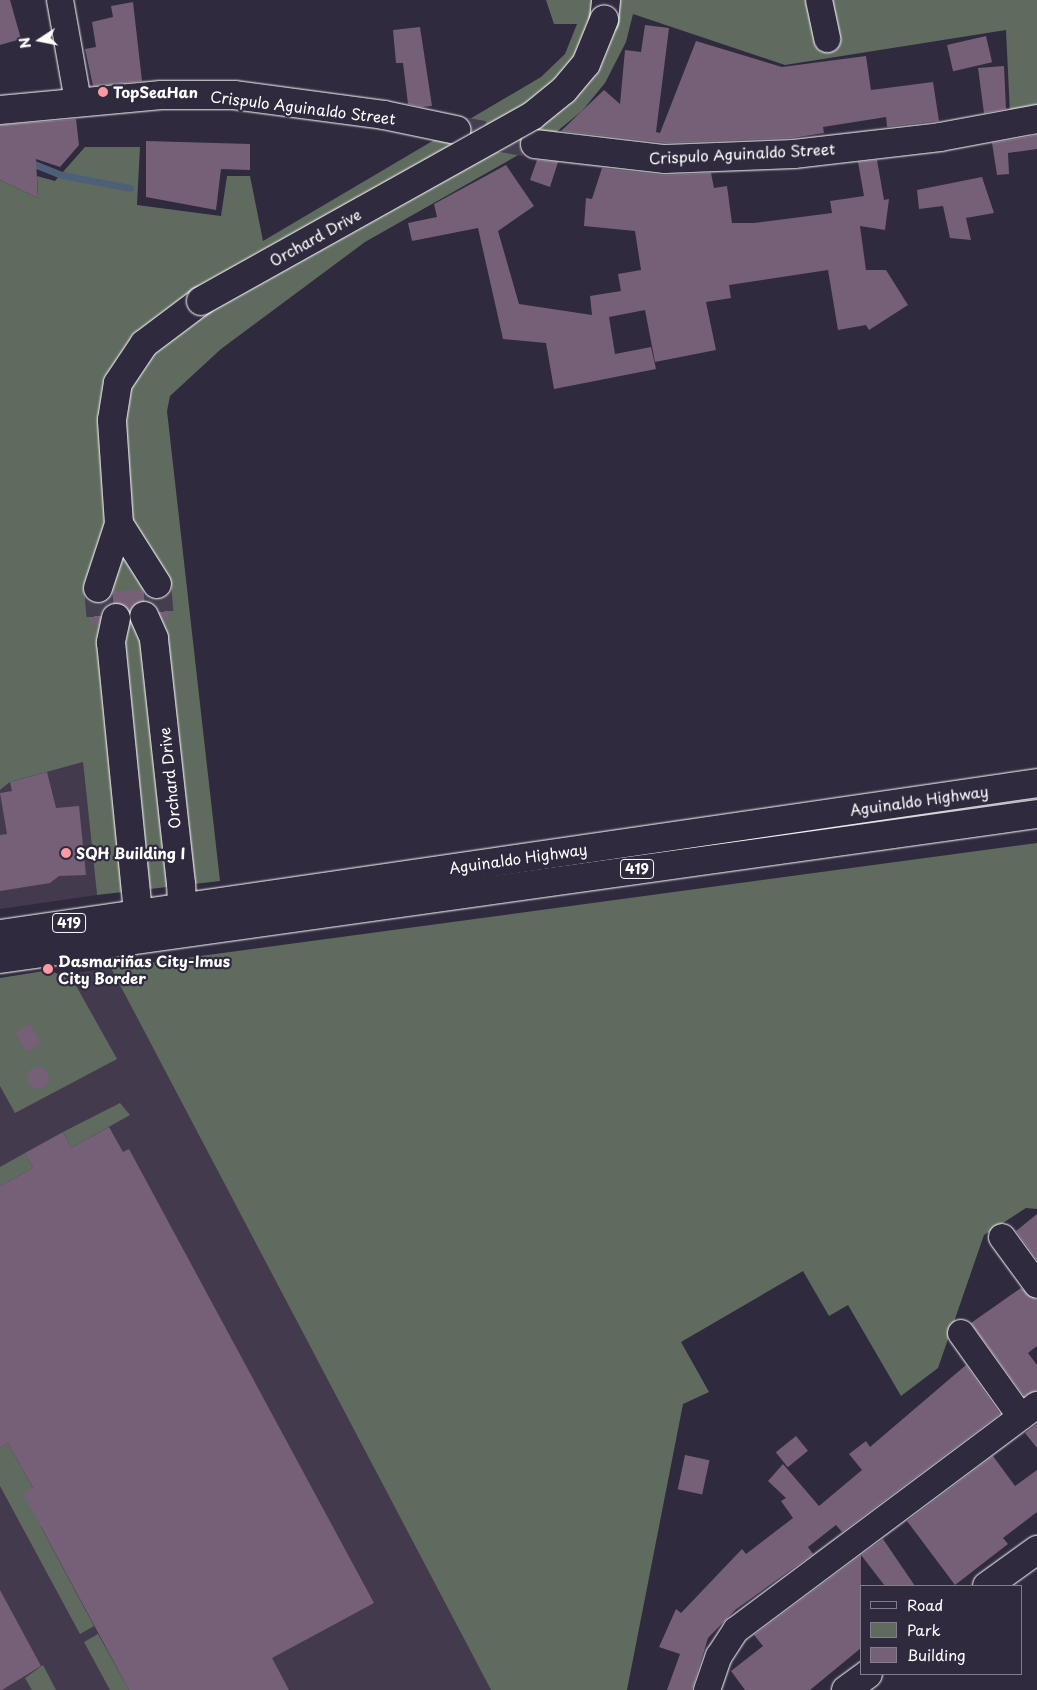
<!DOCTYPE html>
<meta charset="utf-8">
<style>
body{margin:0}
#map{position:relative;width:1037px;height:1690px;overflow:hidden;background:#2f2a3d;font-family:"Playpen Sans",sans-serif}
div>[style]{position:absolute}
.built>*{inset:0;background:#443a4e}
.green>*{inset:0;background:#606b60}
.stream>*{height:7px;margin:-3.5px;padding:0 3.5px;transform-origin:3.5px;border-radius:3.5px;background:#4e5f78}
.building>*{inset:0;background:#756077;transform-origin:0 0}
.round{border-radius:50%}
.tertiary-tunnel>*{height:28px;margin-top:-14px;transform-origin:0;background:repeating-linear-gradient(90deg,#443f50 0 28px,transparent 0 42px)}
.roads{filter:drop-shadow(0 0 1px #fff) drop-shadow(0 0 1px #fff)}
.minor>*{height:26px;margin:-13px;padding:0 13px;transform-origin:13px;border-radius:13px;background:#2f2a3d}
.tertiary>*{height:28px;margin:-14px;padding:0 14px;transform-origin:14px;border-radius:14px;background:#2f2a3d}
.trunk>*{height:28px;margin:-14px;padding:0 14px;transform-origin:14px;border-radius:14px;background:#2f2a3d}
.bridges{filter:drop-shadow(0 0 1px #fff) drop-shadow(0 0 1px #fff)}
.tertiary-bridge>*{height:28px;margin:-14px;padding:0 14px;transform-origin:14px;border-radius:14px;background:#2f2a3d}
.dots>*{width:14px;height:14px;translate:-50% -50%;box-sizing:border-box;border:2px solid #2f2a3d;border-radius:50%}
span{translate:-50% -50%;white-space:nowrap;text-align:center;line-height:1.15;-webkit-text-stroke:4.5px #2f2a3d;paint-order:stroke}
.shield-label span{padding:1px 4px;background:#2f2a3d;border:1px solid;border-radius:4px;-webkit-text-stroke-width:0}
.shield-label{font-size:14px;color:#fff;font-weight:700}
.poi-label{font-size:15px;color:#fff;font-weight:700}
.left{translate:0 -50%;text-align:left}
.street-label{font-size:15px;color:#fff}
.legend{position:absolute;left:860px;top:1585px;width:162px;height:90px;box-sizing:border-box;background:#2f2a3d;border:1px solid #827f8b;margin:0;padding:6px 9px;list-style:none;font-size:15px;color:#fff}
.legend li{display:flex;align-items:center;gap:10px;height:25px}
.legend b{width:25px;border:1px solid #827f8b}
.north{position:absolute;left:15px;top:15px;width:50px;height:50px;-webkit-text-stroke:4px #2f2a3d;paint-order:stroke;rotate:259deg;font-size:14px;font-weight:700;line-height:20px;text-align:center;color:#fff}
.north::after{content:'';display:block;margin:auto;width:18px;height:22px;background:#fff;clip-path:polygon(50% 0,100% 100%,50% 72%,0 100%)}
</style>
<div id="map">
<div class="built">
<i style="clip-path:polygon(83px 762px,97px 895px,0 909px,0 790px,10px 782px)"></i>
<i style="clip-path:polygon(111px 968px,491px 1690px,0 1690px,0 983px)"></i>
</div>
<div class="green">
<i style="clip-path:polygon(546px 0,1037px 0,1037px 109px,1010px 114px,1006px 30px,785px 65px,633px 14px,626px 42px,605px 83px,582px 111px,550px 137px,365px 242px,221px 349px,170px 396px,167px 411px,220px 881px,97px 895px,83px 762px,10px 782px,0 790px,0 180px,38px 198px,37px 176px,55px 181px,85px 147px,140px 147px,137px 205px,221px 216px,227px 176px,250px 176px,263px 241px,541px 77px,565px 54px,577px 24px,554px 24px)"></i>
<i style="clip-path:polygon(1037px 843px,1037px 1209px,1026px 1208px,984px 1235px,938px 1368px,901px 1396px,848px 1305px,829px 1316px,803px 1271px,681px 1342px,709px 1392px,683px 1404px,627px 1690px,491px 1690px,111px 968px)"></i>
<i style="clip-path:polygon(50px 970px,74px 982px,117px 1059px,15px 1113px,0 1086px,0 978px)"></i>
<i style="clip-path:polygon(120px 1103px,130px 1115px,71px 1148px,63px 1132px)"></i>
<i style="clip-path:polygon(25px 1153px,33px 1168px,0 1186px,0 1167px)"></i>
<i style="clip-path:polygon(8px 1443px,51px 1521px,41px 1527px,94px 1626px,80px 1634px,0 1486px,0 1448px)"></i>
<i style="clip-path:polygon(98px 1634px,129px 1690px,110px 1690px,84px 1642px)"></i>
<i style="clip-path:polygon(43px 1665px,56px 1690px,32px 1690px,25px 1678px)"></i>
</div>
<div class="stream">
<i style="left:29px;top:162px;width:35px;rotate:22deg"></i>
<i style="left:62px;top:175px;width:69px;rotate:10.8deg"></i>
</div>
<div class="building">
<i style="clip-path:polygon(0 0,10px 0,21px 39px,0 45px)"></i>
<i style="clip-path:polygon(133px 2px,142px 81px,93px 86px,85px 49px,96px 47px,92px 22px,113px 17px,111px 6px)"></i>
<i style="clip-path:polygon(645px 25px,669px 28px,656px 132px,660px 133px,696px 41px,782px 67px,866px 56px,871px 90px,933px 82px,939px 121px,887px 127px,886px 117px,823px 127px,824px 133px,792px 138px,666px 143px,561px 131px,604px 90px,620px 104px,625px 50px,641px 52px)"></i>
<i style="clip-path:polygon(420px 27px,432px 106px,422px 107px,408px 104px,403px 63px,396px 63px,393px 30px)"></i>
<i style="left:986px;top:36px;width:27px;height:40px;rotate:77deg"></i>
<i style="clip-path:polygon(1004px 66px,1006px 109px,984px 113px,978px 68px)"></i>
<i style="clip-path:polygon(76px 119px,79px 145px,60px 167px,36px 159px,38px 198px,0 180px,0 125px)"></i>
<i style="clip-path:polygon(1037px 135px,1037px 149px,1008px 153px,1009px 174px,997px 175px,992px 143px)"></i>
<i style="clip-path:polygon(146px 141px,250px 144px,250px 170px,221px 169px,216px 210px,146px 197px)"></i>
<i style="clip-path:polygon(537px 160px,558px 162px,550px 187px,530px 180px)"></i>
<i style="clip-path:polygon(877px 160px,884px 200px,889px 199px,885px 230px,860px 226px,866px 270px,886px 270px,908px 305px,869px 330px,866px 325px,838px 330px,828px 270px,729px 285px,731px 298px,706px 302px,716px 350px,655px 362px,645px 310px,609px 317px,615px 354px,651px 347px,656px 369px,554px 389px,546px 343px,503px 339px,478px 228px,412px 241px,408px 223px,437px 217px,434px 204px,506px 165px,534px 206px,498px 231px,519px 304px,592px 315px,590px 296px,621px 291px,618px 274px,641px 270px,635px 231px,584px 226px,586px 198px,592px 199px,602px 168px,663px 175px,711px 173px,714px 188px,727px 186px,732px 223px,754px 223px,832px 213px,830px 201px,864px 196px,858px 162px)"></i>
<i style="clip-path:polygon(982px 177px,994px 213px,966px 218px,971px 240px,950px 238px,943px 206px,919px 209px,917px 190px)"></i>
<i style="clip-path:polygon(142px 590px,157px 600px,168px 595px,169px 619px,163px 619px,153px 604px,146px 601px,137px 602px,130px 611px,112px 603px,104px 608px,99px 625px,91px 625px,89px 600px,101px 603px,113px 591px)"></i>
<i style="clip-path:polygon(47px 772px,56px 808px,79px 806px,86px 875px,59px 876px,50px 883px,0 891px,0 835px,7px 834px,0 793px,12px 791px,10px 782px)"></i>
<i style="left:30px;top:1024px;width:23px;height:17px;rotate:61deg"></i>
<i class="round" style="left:27px;top:1067px;width:22px;height:22px"></i>
<i style="clip-path:polygon(109px 1127px,123px 1152px,129px 1149px,374px 1603px,272px 1658px,289px 1690px,129px 1690px,23px 1493px,33px 1488px,8px 1443px,0 1448px,0 1186px,33px 1168px,25px 1153px,63px 1132px,71px 1148px)"></i>
<i style="clip-path:polygon(1037px 1214px,1037px 1260px,1016px 1231px)"></i>
<i style="clip-path:polygon(1021px 1288px,1037px 1300px,1037px 1346px,1028px 1353px,1037px 1365px,1037px 1390px,1024px 1396px,971px 1323px)"></i>
<i style="clip-path:polygon(966px 1365px,1000px 1414px,842px 1532px,836px 1525px,808px 1547px,813px 1554px,735px 1610px,708px 1638px,692px 1690px,667px 1690px,680px 1654px,659px 1647px,676px 1609px,681px 1613px,742px 1549px,746px 1554px,793px 1518px,781px 1501px,786px 1498px,768px 1481px,783px 1464px,819px 1506px,862px 1470px,849px 1454px,866px 1441px,870px 1447px)"></i>
<i style="clip-path:polygon(1037px 1424px,1037px 1448px,1025px 1433px)"></i>
<i style="left:796px;top:1436px;width:19px;height:26px;rotate:51deg"></i>
<i style="left:685px;top:1455px;width:25px;height:35px;rotate:12deg"></i>
<i style="clip-path:polygon(993px 1456px,1015px 1486px,1037px 1470px,1037px 1512px,1003px 1538px,1008px 1544px,955px 1585px,907px 1521px)"></i>
<i style="clip-path:polygon(883px 1539px,915px 1586px,885px 1586px,861px 1555px)"></i>
<i style="clip-path:polygon(861px 1555px,861px 1648px,810px 1690px,745px 1690px,731px 1671px,763px 1646px,754px 1635px)"></i>
<i style="clip-path:polygon(0 1590px,41px 1666px,2px 1690px,0 1690px)"></i>
</div>
<div class="tertiary-tunnel">
<i style="left:456px;top:130px;width:80px;rotate:10deg"></i>
<i style="left:157px;top:584px;width:36px;rotate:85deg"></i>
<i style="left:98px;top:588px;width:36px;rotate:85deg"></i>
</div>
<div class="roads">
<div class="minor">
<i style="left:60px;top:0;width:103px;rotate:79.9deg"></i>
<i style="left:819px;top:0;width:40px;rotate:78deg"></i>
<i style="left:1002px;top:1237px;width:59px;rotate:53.9deg"></i>
<i style="left:961px;top:1333px;width:103px;rotate:54.5deg"></i>
<i style="left:707px;top:1690px;width:36px;rotate:-71deg"></i>
<i style="left:719px;top:1656px;width:31px;rotate:-57deg"></i>
<i style="left:736px;top:1630px;width:376px;rotate:-36.8deg"></i>
</div>
<div class="tertiary">
<i style="left:604px;top:20px;width:20px;rotate:-84deg"></i>
<i style="left:0;top:110px;width:162px;rotate:-5.3deg"></i>
<i style="left:161px;top:95px;width:73px"></i>
<i style="left:234px;top:95px;width:151px;rotate:7.6deg"></i>
<i style="left:384px;top:115px;width:74px;rotate:11.8deg"></i>
<i style="left:535px;top:144px;width:131px;rotate:6.6deg"></i>
<i style="left:665px;top:159px;width:129px;rotate:-2.2deg"></i>
<i style="left:794px;top:154px;width:147px;rotate:-6.6deg"></i>
<i style="left:940px;top:137px;width:99px;rotate:-10.5deg"></i>
<i style="left:119px;top:524px;width:71px;rotate:57.7deg"></i>
<i style="left:98px;top:588px;width:67px;rotate:-71.8deg"></i>
<i style="left:119px;top:524px;width:104px;rotate:-93.9deg"></i>
<i style="left:112px;top:420px;width:37px;rotate:-81deg"></i>
<i style="left:118px;top:383px;width:47px;rotate:-56.3deg"></i>
<i style="left:144px;top:344px;width:71px;rotate:-37deg"></i>
<i style="left:116px;top:618px;width:25px;rotate:102deg"></i>
<i style="left:111px;top:642px;width:272px;rotate:84.3deg"></i>
<i style="left:138px;top:913px;width:35px;rotate:39deg"></i>
<i style="left:165px;top:935px;width:32px;rotate:-58deg"></i>
<i style="left:182px;top:908px;width:24px;rotate:-92deg"></i>
<i style="left:181px;top:884px;width:247px;rotate:-96.3deg"></i>
<i style="left:154px;top:638px;width:24px;rotate:-114deg"></i>
<i style="left:987px;top:1586px;width:62px;rotate:-35.8deg"></i>
<i style="left:846px;top:1690px;width:27px;rotate:-36deg"></i>
</div>
<div class="trunk">
<i style="left:0;top:934px;width:1048px;rotate:-8.28deg"></i>
<i style="left:0;top:959px;width:1047px;rotate:-7.96deg"></i>
</div>
</div>
<div class="bridges">
<div class="tertiary-bridge">
<i style="left:201px;top:301px;width:379px;rotate:-29.2deg"></i>
<i style="left:532px;top:116px;width:41px;rotate:-39.1deg"></i>
<i style="left:564px;top:90px;width:34px;rotate:-50deg"></i>
<i style="left:586px;top:64px;width:48px;rotate:-67.8deg"></i>
</div>
</div>
<div class="dots">
<i style="left:103px;top:92px;background:#ff9aa2"></i>
<i style="left:66px;top:853px;background:#ff9aa2"></i>
<i style="left:48px;top:969px;background:#ff9aa2"></i>
</div>
<div class="shield-label">
<span style="left:637px;top:869px">419</span>
<span style="left:69px;top:923px">419</span>
</div>
<div class="poi-label">
<span class="left" style="left:113px;top:92px">TopSeaHan</span>
<span class="left" style="left:76px;top:853px">SQH Building I</span>
<span class="left" style="left:58px;top:969px">Dasmariñas City-Imus<br>City Border</span>
</div>
<div class="street-label">
<span style="left:303px;top:107px;rotate:7deg">Crispulo Aguinaldo Street</span>
<span style="left:742px;top:153px;rotate:-3deg">Crispulo Aguinaldo Street</span>
<span style="left:315px;top:237px;rotate:-29deg">Orchard Drive</span>
<span style="left:169px;top:778px;rotate:-96deg">Orchard Drive</span>
<span style="left:919px;top:800px;rotate:-8deg">Aguinaldo Highway</span>
<span style="left:518px;top:858px;rotate:-8deg">Aguinaldo Highway</span>
</div>
<ul class="legend">
<li><b style="height:6px;background:#2f2a3d"></b>Road</li>
<li><b style="height:14px;background:#606b60"></b>Park</li>
<li><b style="height:14px;background:#756077"></b>Building</li>
</ul>
<div class="north">N</div>
</div>
